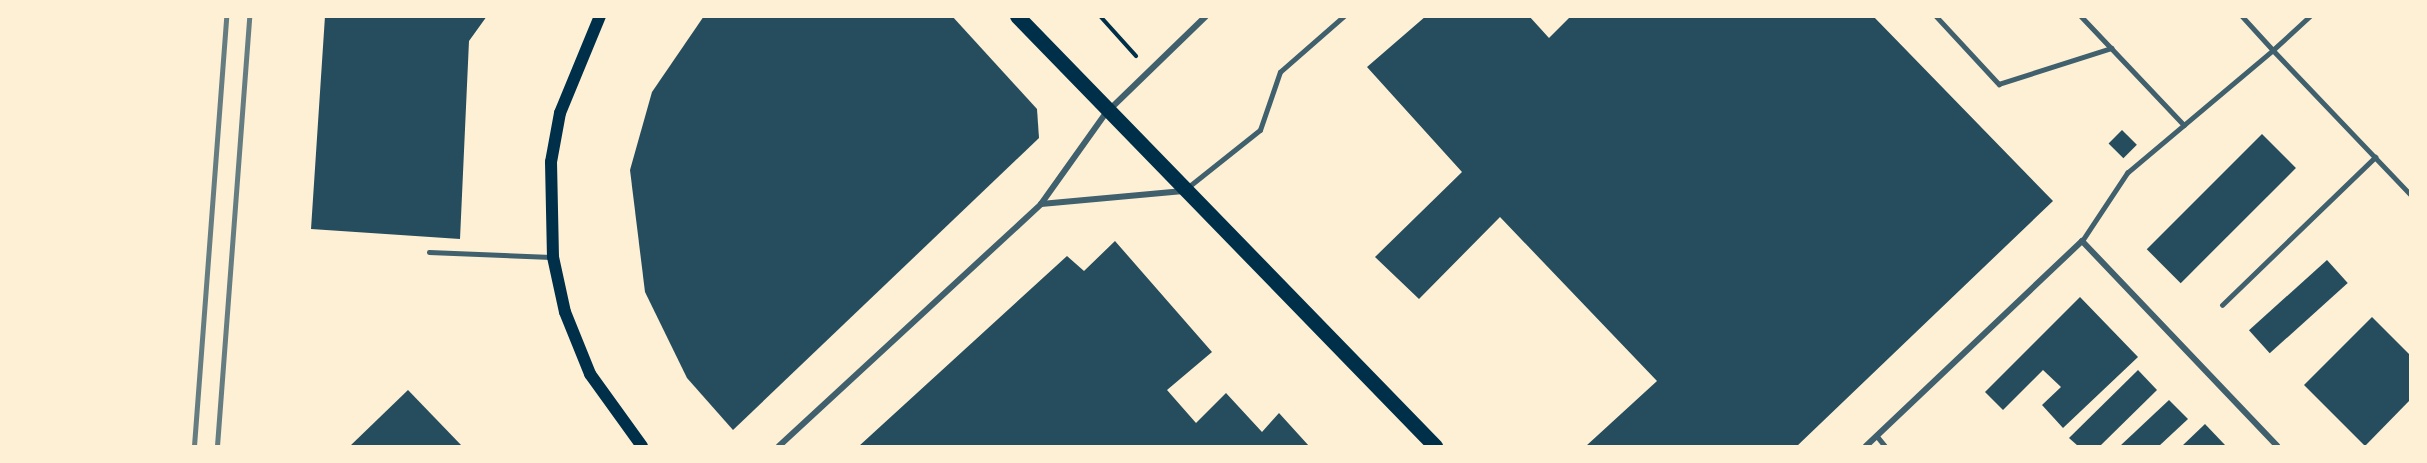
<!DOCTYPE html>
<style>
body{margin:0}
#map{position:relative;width:2427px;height:463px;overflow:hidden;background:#fdf0d5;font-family:"Roboto Condensed",sans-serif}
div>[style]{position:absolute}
.building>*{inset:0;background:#264d5e;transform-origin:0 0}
.path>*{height:4px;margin:-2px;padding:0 2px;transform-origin:2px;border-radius:2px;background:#003049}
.service>*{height:4.5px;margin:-2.25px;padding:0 2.25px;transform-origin:2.25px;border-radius:2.25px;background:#3f606c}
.minor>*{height:6px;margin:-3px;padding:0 3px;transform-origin:3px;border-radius:3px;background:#3f606c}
.secondary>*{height:12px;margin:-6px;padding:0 6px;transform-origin:6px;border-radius:6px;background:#003049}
.primary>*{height:15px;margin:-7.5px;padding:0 7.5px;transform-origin:7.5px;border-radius:7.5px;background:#003049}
.rail>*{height:4.5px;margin:-2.25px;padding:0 2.25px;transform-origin:2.25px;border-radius:2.25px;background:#657d81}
span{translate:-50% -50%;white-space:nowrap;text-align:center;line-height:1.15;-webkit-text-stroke:4.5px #fdf0d5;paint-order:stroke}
.frame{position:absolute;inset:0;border:18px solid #fdf0d5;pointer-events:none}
</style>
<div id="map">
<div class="building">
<i style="clip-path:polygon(325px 16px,487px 16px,469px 41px,460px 239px,311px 229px)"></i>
<i style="clip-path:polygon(704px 16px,952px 16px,1037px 109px,1039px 138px,733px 430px,687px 378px,645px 292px,630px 170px,652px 92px)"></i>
<i style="clip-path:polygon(1426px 16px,1529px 16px,1549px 38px,1571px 16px,1873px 16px,2053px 201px,1797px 446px,1586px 446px,1657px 381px,1500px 217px,1419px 299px,1375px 257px,1462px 172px,1367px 67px)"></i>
<i style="left:2122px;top:130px;width:21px;height:19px;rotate:45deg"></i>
<i style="left:2262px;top:134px;width:48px;height:163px;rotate:45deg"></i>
<i style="clip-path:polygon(1115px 241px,1212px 352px,1167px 390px,1196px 423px,1226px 393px,1262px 432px,1279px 413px,1309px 446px,859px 446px,1067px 256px,1084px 271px)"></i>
<i style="left:2327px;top:260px;width:31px;height:105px;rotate:48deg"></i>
<i style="clip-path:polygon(2080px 297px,2138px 357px,2063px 428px,2042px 405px,2061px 387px,2043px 370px,2003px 410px,1985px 392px)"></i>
<i style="clip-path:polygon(2372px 317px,2410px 355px,2410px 400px,2365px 446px,2304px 385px)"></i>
<i style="clip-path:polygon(2138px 370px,2157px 390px,2100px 446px,2078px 446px,2069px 438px)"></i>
<i style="clip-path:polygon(408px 390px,462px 446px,350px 446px)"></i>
<i style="clip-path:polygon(2169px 400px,2188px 419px,2159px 446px,2120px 446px)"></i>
<i style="clip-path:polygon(2205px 424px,2225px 445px,2182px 446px)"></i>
</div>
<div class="path">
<i style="left:1100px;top:16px;width:54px;rotate:48deg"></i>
</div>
<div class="service">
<i style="left:1936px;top:16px;width:93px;rotate:47.2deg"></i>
<i style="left:1999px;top:84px;width:118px;rotate:-17.8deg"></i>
<i style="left:2081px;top:16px;width:150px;rotate:46.6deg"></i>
<i style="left:2242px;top:16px;width:46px;rotate:47.6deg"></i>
<i style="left:2273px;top:50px;width:50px;rotate:-42.6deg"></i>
<i style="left:1187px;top:188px;width:93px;rotate:-38.5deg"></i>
<i style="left:1260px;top:130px;width:61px;rotate:-71deg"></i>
<i style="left:1280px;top:72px;width:85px;rotate:-41.2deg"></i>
<i style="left:2082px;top:241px;width:82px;rotate:-56.5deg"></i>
<i style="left:2127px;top:173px;width:191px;rotate:-40.1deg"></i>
<i style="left:2273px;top:50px;width:199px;rotate:46.4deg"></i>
<i style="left:429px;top:252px;width:122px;rotate:2.3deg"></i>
<i style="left:2222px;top:305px;width:213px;rotate:-44deg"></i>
<i style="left:1877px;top:436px;width:13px;rotate:51deg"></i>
</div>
<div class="minor">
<i style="left:1041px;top:204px;width:143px;rotate:-5.2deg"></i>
<i style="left:779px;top:446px;width:357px;rotate:-42.7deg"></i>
<i style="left:1041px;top:204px;width:112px;rotate:-54.5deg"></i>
<i style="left:1106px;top:113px;width:139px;rotate:-44.1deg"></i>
<i style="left:1866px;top:446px;width:298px;rotate:-43.5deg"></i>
<i style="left:2082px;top:241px;width:283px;rotate:46.4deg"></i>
</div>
<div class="secondary">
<i style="left:600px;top:16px;width:105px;rotate:112.4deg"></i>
<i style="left:560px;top:113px;width:50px;rotate:100.4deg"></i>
<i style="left:551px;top:162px;width:95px;rotate:88.8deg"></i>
<i style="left:553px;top:257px;width:56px;rotate:77.7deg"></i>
<i style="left:565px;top:312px;width:67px;rotate:68deg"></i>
<i style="left:590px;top:374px;width:89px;rotate:54.2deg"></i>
</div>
<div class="primary">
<i style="left:1017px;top:16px;width:600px;rotate:45.81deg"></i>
</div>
<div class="rail">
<i style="left:194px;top:446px;width:431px;rotate:-85.7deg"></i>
<i style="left:217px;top:446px;width:431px;rotate:-85.7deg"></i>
</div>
<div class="frame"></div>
</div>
